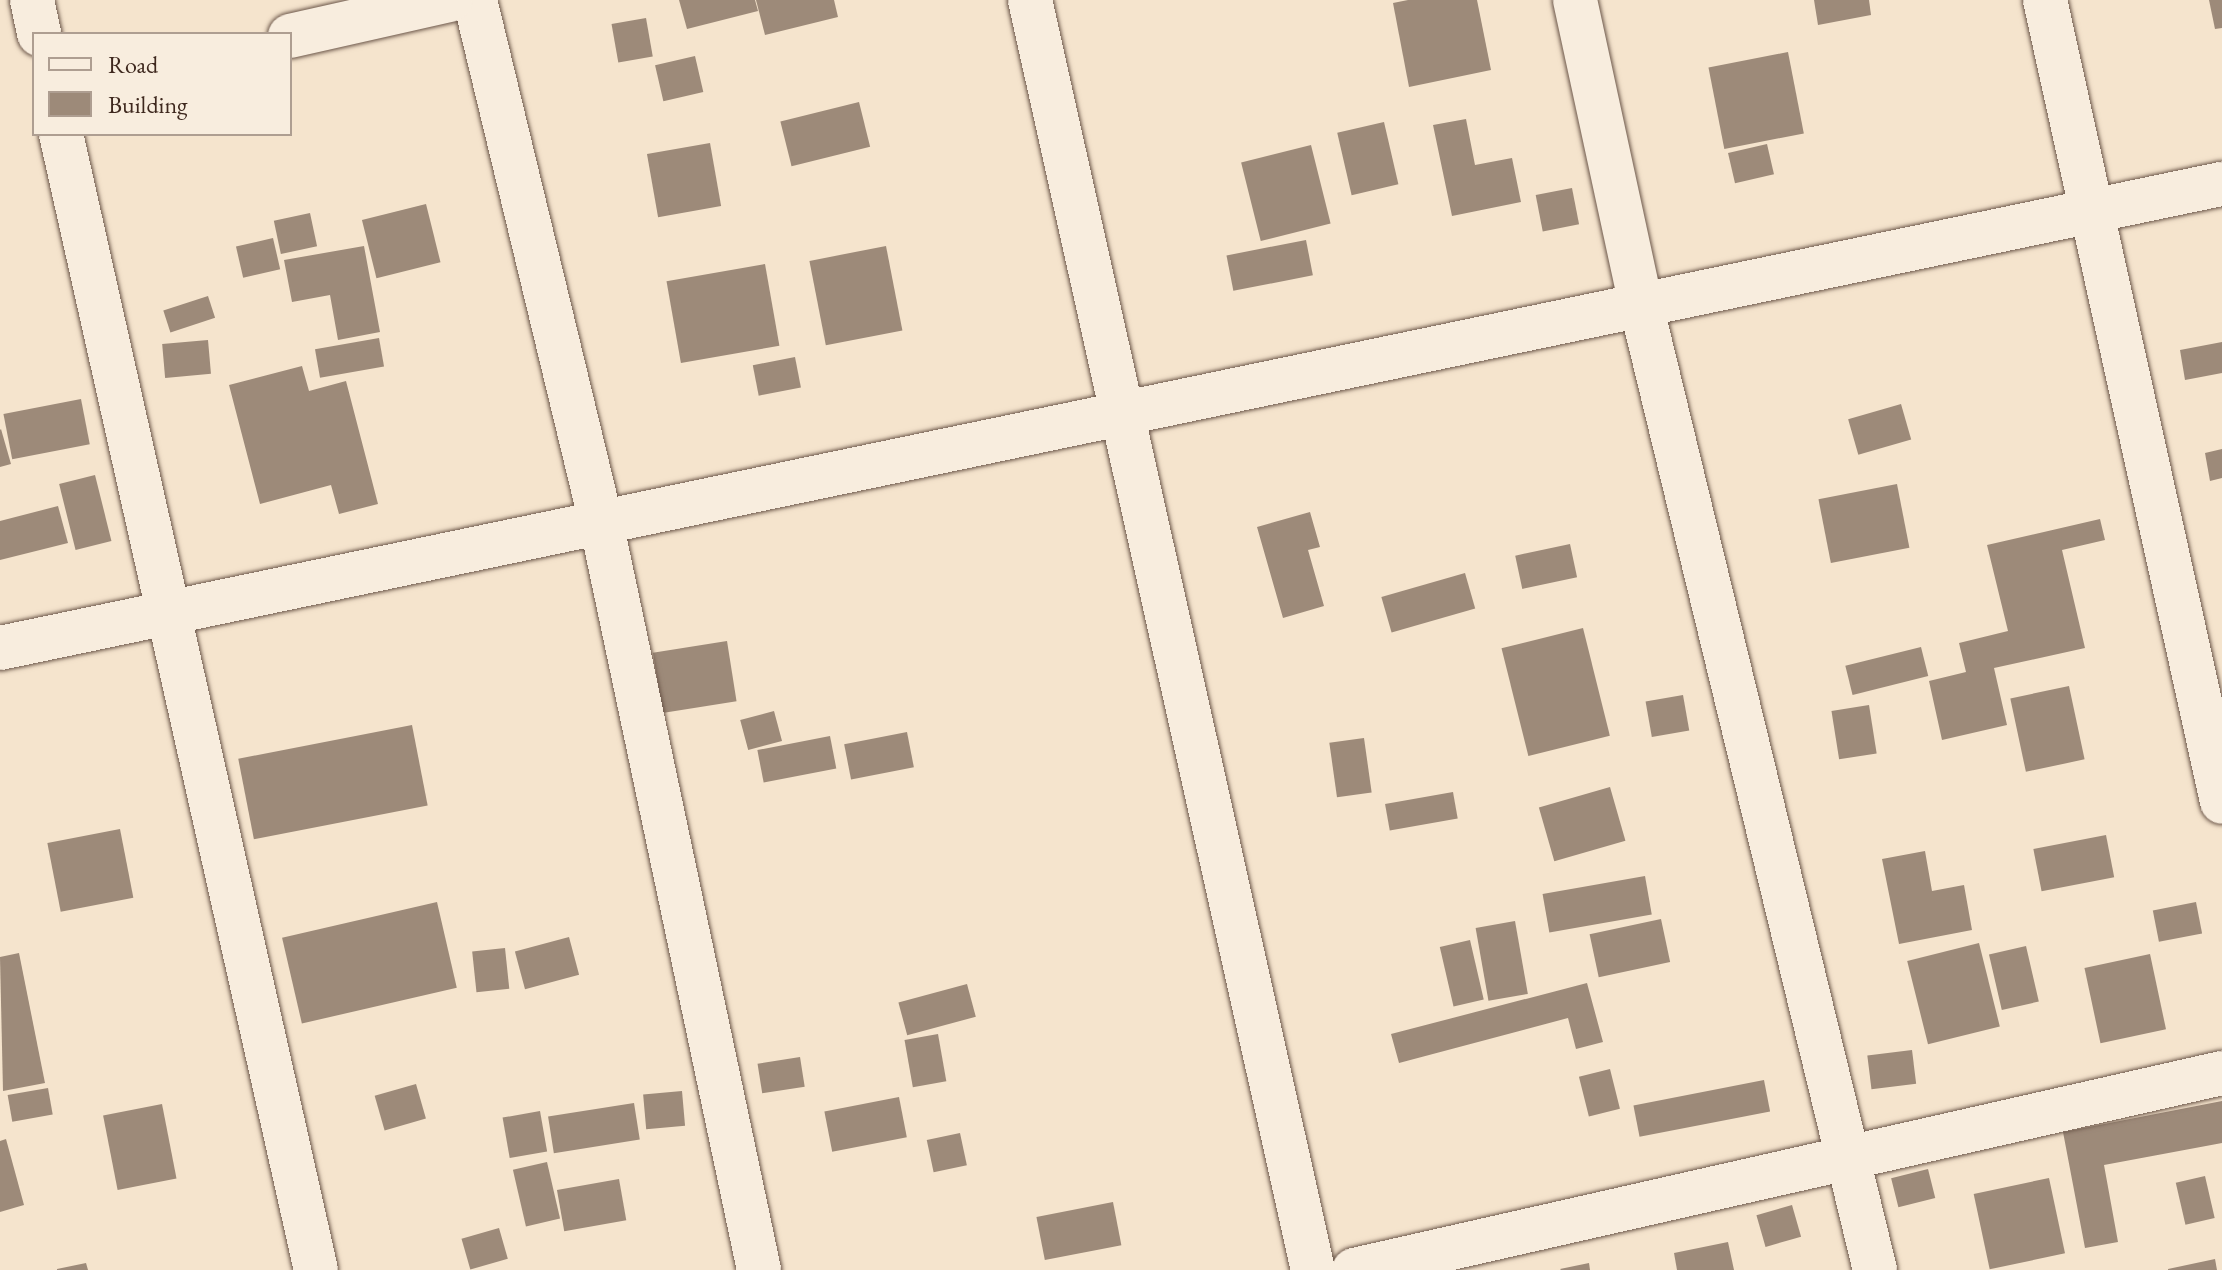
<!DOCTYPE html>
<style>
body{margin:0}
#map{position:relative;width:2222px;height:1270px;overflow:hidden;background:#f5e4cd;font-family:"EB Garamond",serif}
div>[style]{position:absolute}
.building>*{inset:0;background:#9d8a79;transform-origin:0 0}
.roads{filter:drop-shadow(0 0 2px #6c574a) drop-shadow(0 0 2px #6c574a)}
.minor>*{height:44px;margin:-22px;padding:0 22px;transform-origin:22px;border-radius:22px;background:#f8edde}
.tertiary>*{height:44px;margin:-22px;padding:0 22px;transform-origin:22px;border-radius:22px;background:#f8edde}
span{translate:-50% -50%;white-space:nowrap;text-align:center;line-height:1.15;-webkit-text-stroke:6px #f8edde;paint-order:stroke}
.legend{position:absolute;left:32px;top:32px;width:260px;height:104px;box-sizing:border-box;background:#f8edde;border:2px solid #ae9e91;margin:0;padding:10px 14px;list-style:none;font-size:24px;color:#3e281e}
.legend li{display:flex;align-items:center;gap:16px;height:40px}
.legend b{width:40px;border:2px solid #ae9e91}
</style>
<div id="map">
<div class="building">
<i style="clip-path:polygon(679px 0,755px 0,758px 11px,687px 29px)"></i>
<i style="clip-path:polygon(756px 0,834px 0,838px 17px,765px 35px)"></i>
<i style="clip-path:polygon(1408px 0,1477px 0,1491px 70px,1409px 87px,1393px 3px)"></i>
<i style="clip-path:polygon(1814px 0,1869px 0,1871px 15px,1818px 25px)"></i>
<i style="clip-path:polygon(2209px 0,2222px 0,2222px 28px,2215px 29px)"></i>
<i style="left:646px;top:18px;width:39px;height:35px;rotate:80deg"></i>
<i style="left:1788px;top:52px;width:83px;height:81px;rotate:79deg"></i>
<i style="left:695px;top:56px;width:37px;height:41px;rotate:77deg"></i>
<i style="left:859px;top:102px;width:46px;height:81px;rotate:76deg"></i>
<i style="clip-path:polygon(1466px 119px,1475px 165px,1512px 158px,1521px 202px,1452px 216px,1433px 125px)"></i>
<i style="left:1384px;top:122px;width:64px;height:48px;rotate:77deg"></i>
<i style="left:710px;top:143px;width:64px;height:64px;rotate:80deg"></i>
<i style="left:1767px;top:144px;width:31px;height:40px;rotate:77deg"></i>
<i style="left:1311px;top:145px;width:81px;height:72px;rotate:76deg"></i>
<i style="left:1572px;top:188px;width:37px;height:37px;rotate:79deg"></i>
<i style="left:426px;top:204px;width:60px;height:66px;rotate:76deg"></i>
<i style="left:310px;top:213px;width:34px;height:37px;rotate:78deg"></i>
<i style="left:273px;top:238px;width:32px;height:38px;rotate:77deg"></i>
<i style="left:1306px;top:240px;width:36px;height:81px;rotate:79deg"></i>
<i style="clip-path:polygon(364px 246px,380px 332px,338px 340px,330px 295px,292px 302px,284px 260px)"></i>
<i style="left:886px;top:246px;width:86px;height:78px;rotate:79deg"></i>
<i style="left:765px;top:264px;width:83px;height:100px;rotate:80deg"></i>
<i style="left:208px;top:296px;width:23px;height:47px;rotate:72deg"></i>
<i style="left:379px;top:338px;width:29px;height:65px;rotate:80deg"></i>
<i style="left:208px;top:340px;width:34px;height:46px;rotate:85deg"></i>
<i style="clip-path:polygon(2222px 342px,2222px 373px,2185px 380px,2180px 350px)"></i>
<i style="left:795px;top:357px;width:31px;height:43px;rotate:79deg"></i>
<i style="clip-path:polygon(302px 366px,309px 391px,346px 381px,378px 504px,339px 514px,331px 485px,260px 504px,229px 385px)"></i>
<i style="left:81px;top:399px;width:46px;height:79px;rotate:79deg"></i>
<i style="left:1901px;top:404px;width:37px;height:55px;rotate:74deg"></i>
<i style="clip-path:polygon(1px 429px,11px 464px,0 467px,0 430px)"></i>
<i style="clip-path:polygon(2222px 449px,2222px 478px,2210px 481px,2205px 453px)"></i>
<i style="left:95px;top:475px;width:68px;height:37px;rotate:76deg"></i>
<i style="left:1897px;top:484px;width:65px;height:80px;rotate:79deg"></i>
<i style="clip-path:polygon(58px 506px,68px 543px,0 560px,0 521px)"></i>
<i style="clip-path:polygon(1310px 512px,1320px 547px,1308px 550px,1324px 606px,1283px 618px,1257px 527px)"></i>
<i style="clip-path:polygon(2100px 519px,2105px 540px,2062px 550px,2085px 648px,1994px 668px,2007px 725px,1942px 740px,1929px 681px,1966px 672px,1959px 643px,2008px 631px,1987px 545px)"></i>
<i style="left:1570px;top:544px;width:34px;height:56px;rotate:78deg"></i>
<i style="left:1465px;top:573px;width:37px;height:87px;rotate:74deg"></i>
<i style="left:1583px;top:628px;width:111px;height:84px;rotate:76deg"></i>
<i style="left:727px;top:641px;width:61px;height:75px;rotate:81deg"></i>
<i style="left:1921px;top:647px;width:30px;height:78px;rotate:76deg"></i>
<i style="left:2069px;top:686px;width:75px;height:60px;rotate:78deg"></i>
<i style="left:1683px;top:695px;width:36px;height:38px;rotate:80deg"></i>
<i style="left:1869px;top:705px;width:49px;height:38px;rotate:81deg"></i>
<i style="left:774px;top:711px;width:31px;height:35px;rotate:75deg"></i>
<i style="left:412px;top:725px;width:82px;height:177px;rotate:79deg"></i>
<i style="left:907px;top:732px;width:36px;height:64px;rotate:79deg"></i>
<i style="left:830px;top:736px;width:33px;height:74px;rotate:79deg"></i>
<i style="left:1364px;top:738px;width:55px;height:35px;rotate:82deg"></i>
<i style="left:1610px;top:787px;width:56px;height:74px;rotate:74deg"></i>
<i style="left:1453px;top:792px;width:27px;height:69px;rotate:80deg"></i>
<i style="left:120px;top:829px;width:70px;height:74px;rotate:79deg"></i>
<i style="left:2106px;top:835px;width:43px;height:74px;rotate:79deg"></i>
<i style="clip-path:polygon(1925px 851px,1932px 891px,1964px 885px,1972px 930px,1899px 944px,1882px 859px)"></i>
<i style="left:1645px;top:876px;width:39px;height:104px;rotate:80deg"></i>
<i style="left:437px;top:902px;width:88px;height:159px;rotate:77deg"></i>
<i style="left:2196px;top:902px;width:32px;height:44px;rotate:79deg"></i>
<i style="left:1661px;top:919px;width:44px;height:73px;rotate:78deg"></i>
<i style="left:1515px;top:921px;width:74px;height:40px;rotate:80deg"></i>
<i style="left:569px;top:937px;width:39px;height:56px;rotate:75deg"></i>
<i style="left:1470px;top:940px;width:61px;height:31px;rotate:77deg"></i>
<i style="left:1979px;top:943px;width:86px;height:74px;rotate:76deg"></i>
<i style="left:2026px;top:946px;width:57px;height:38px;rotate:77deg"></i>
<i style="left:505px;top:948px;width:41px;height:33px;rotate:84deg"></i>
<i style="clip-path:polygon(19px 953px,45px 1083px,3px 1091px,0 957px)"></i>
<i style="left:2150px;top:954px;width:77px;height:67px;rotate:78deg"></i>
<i style="clip-path:polygon(1587px 983px,1603px 1042px,1576px 1049px,1568px 1018px,1399px 1063px,1391px 1034px)"></i>
<i style="left:967px;top:984px;width:34px;height:71px;rotate:75deg"></i>
<i style="left:938px;top:1034px;width:48px;height:34px;rotate:80deg"></i>
<i style="left:1912px;top:1050px;width:34px;height:45px;rotate:83deg"></i>
<i style="left:800px;top:1057px;width:30px;height:43px;rotate:81deg"></i>
<i style="left:1610px;top:1069px;width:41px;height:32px;rotate:76deg"></i>
<i style="left:1764px;top:1080px;width:32px;height:133px;rotate:79deg"></i>
<i style="left:416px;top:1084px;width:36px;height:43px;rotate:74deg"></i>
<i style="left:48px;top:1088px;width:27px;height:41px;rotate:80deg"></i>
<i style="left:682px;top:1091px;width:35px;height:39px;rotate:85deg"></i>
<i style="left:899px;top:1097px;width:41px;height:76px;rotate:79deg"></i>
<i style="clip-path:polygon(2222px 1101px,2222px 1143px,2104px 1165px,2118px 1242px,2085px 1248px,2063px 1132px)"></i>
<i style="left:634px;top:1103px;width:37px;height:87px;rotate:81deg"></i>
<i style="left:162px;top:1104px;width:76px;height:60px;rotate:79deg"></i>
<i style="left:540px;top:1111px;width:41px;height:38px;rotate:80deg"></i>
<i style="left:960px;top:1133px;width:33px;height:34px;rotate:78deg"></i>
<i style="clip-path:polygon(6px 1139px,24px 1205px,0 1212px,0 1141px)"></i>
<i style="left:547px;top:1162px;width:58px;height:35px;rotate:77deg"></i>
<i style="left:1928px;top:1169px;width:30px;height:38px;rotate:76deg"></i>
<i style="left:2205px;top:1176px;width:43px;height:30px;rotate:77deg"></i>
<i style="left:2049px;top:1178px;width:77px;height:77px;rotate:78deg"></i>
<i style="left:619px;top:1179px;width:42px;height:63px;rotate:80deg"></i>
<i style="left:1113px;top:1202px;width:44px;height:78px;rotate:79deg"></i>
<i style="left:1792px;top:1205px;width:33px;height:37px;rotate:74deg"></i>
<i style="left:499px;top:1228px;width:32px;height:39px;rotate:74deg"></i>
<i style="clip-path:polygon(1728px 1242px,1734px 1270px,1677px 1270px,1674px 1253px)"></i>
<i style="clip-path:polygon(2215px 1259px,2217px 1270px,2168px 1270px,2168px 1269px)"></i>
<i style="clip-path:polygon(86px 1263px,88px 1270px,57px 1270px,57px 1269px)"></i>
<i style="clip-path:polygon(1589px 1263px,1590px 1270px,1561px 1270px,1560px 1269px)"></i>
</div>
<div class="roads">
<div class="minor">
<i style="left:32px;top:0;width:35px;rotate:78deg"></i>
<i style="left:475px;top:0;width:537px;rotate:76.43deg"></i>
<i style="left:601px;top:522px;width:765px;rotate:78.07deg"></i>
<i style="left:1575px;top:0;width:312px;rotate:77.8deg"></i>
<i style="left:1641px;top:305px;width:993px;rotate:76.37deg"></i>
<i style="left:2045px;top:0;width:821px;rotate:77.55deg"></i>
<i style="left:290px;top:36px;width:164px;rotate:-12.7deg"></i>
<i style="left:61px;top:134px;width:1164px;rotate:77.35deg"></i>
<i style="left:0;top:648px;width:2270px;rotate:-11.8deg"></i>
<i style="left:1354px;top:1270px;width:890px;rotate:-12.79deg"></i>
</div>
<div class="tertiary">
<i style="left:1030px;top:0;width:1301px;rotate:77.44deg"></i>
</div>
</div>
<ul class="legend">
<li><b style="height:10px;background:#f8edde"></b>Road</li>
<li><b style="height:22px;background:#9d8a79"></b>Building</li>
</ul>
</div>
